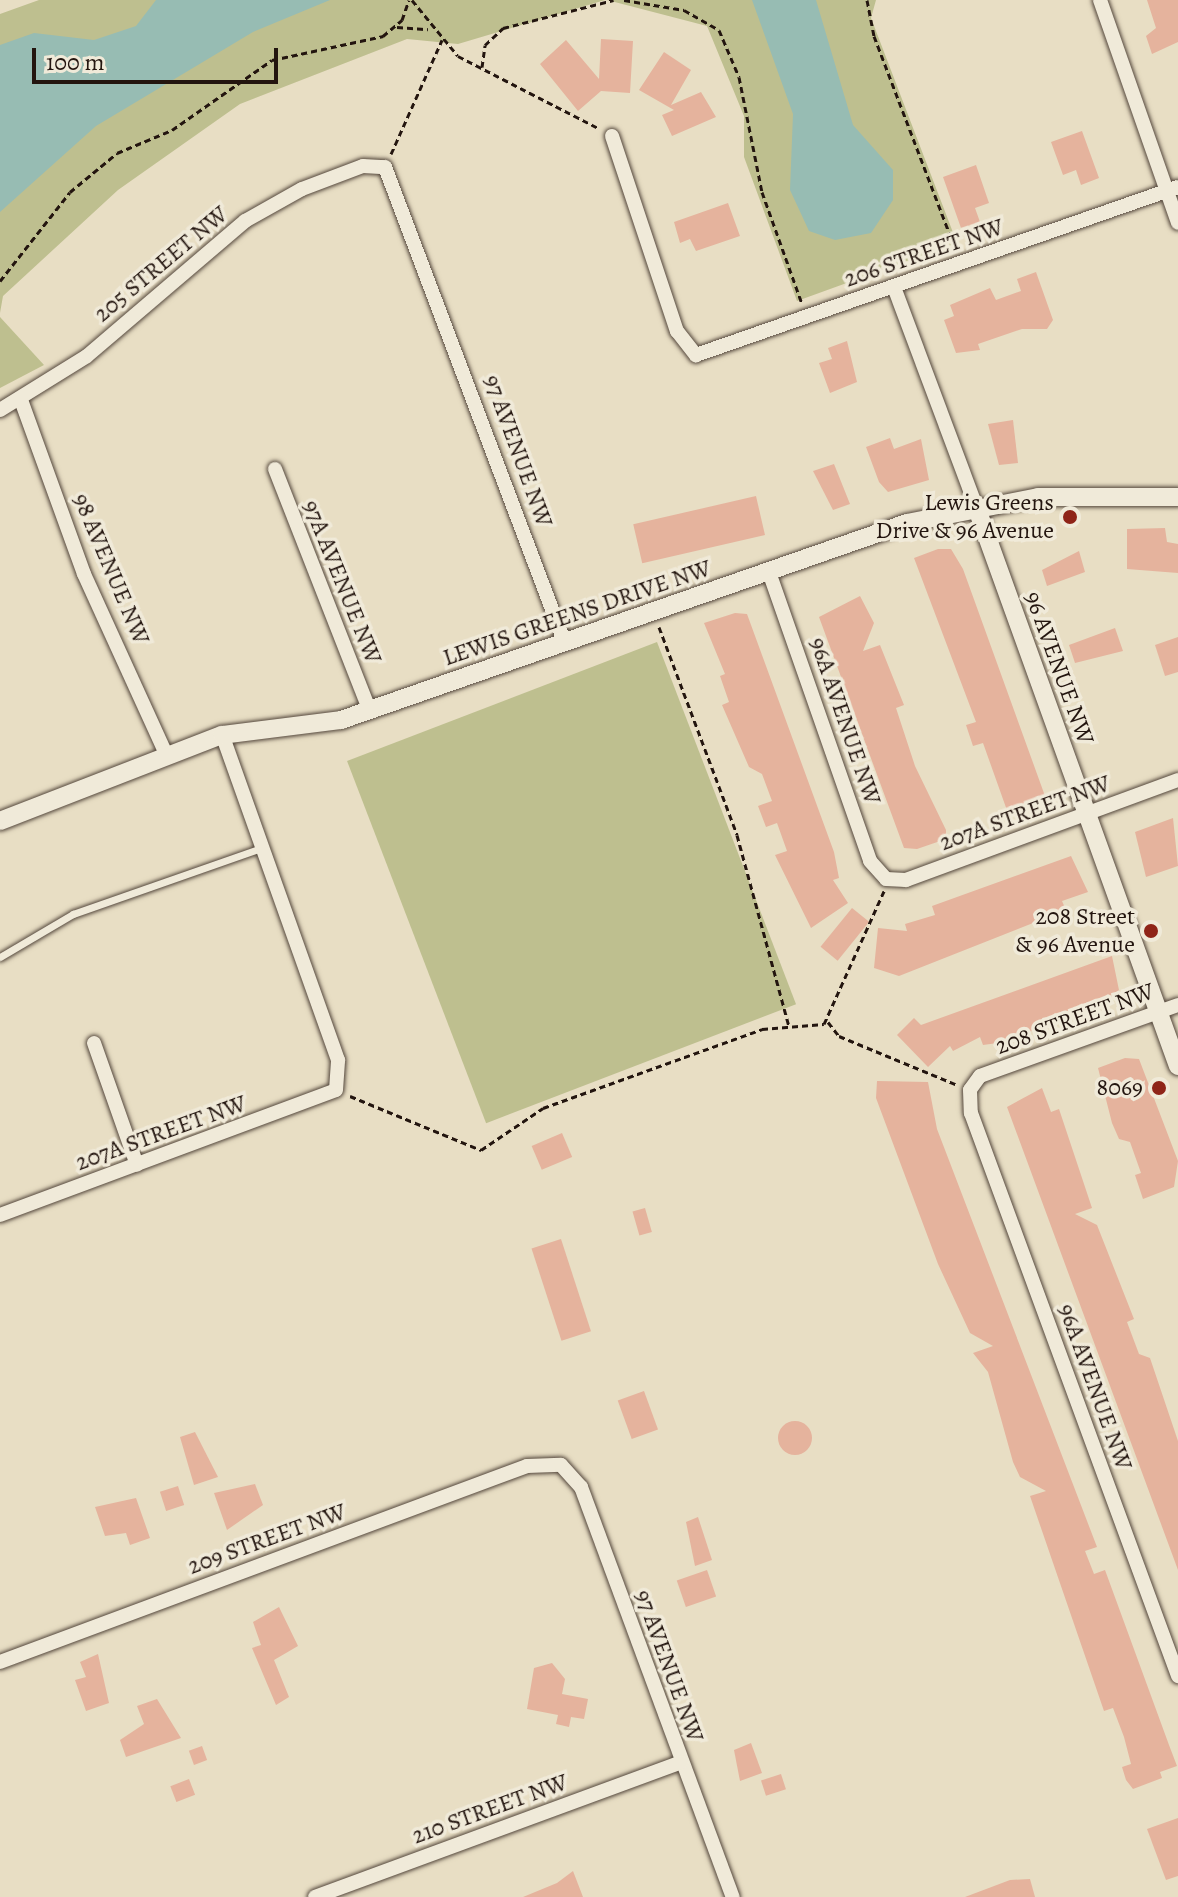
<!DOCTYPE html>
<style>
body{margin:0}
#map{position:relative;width:1178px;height:1897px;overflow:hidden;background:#e8dec4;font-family:Alegreya,serif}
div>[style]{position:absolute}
.green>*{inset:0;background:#bebf8f;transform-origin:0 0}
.water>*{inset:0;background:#97bcb3}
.building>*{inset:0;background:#e5b39d;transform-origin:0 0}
.round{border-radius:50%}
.path>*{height:3px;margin-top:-1.5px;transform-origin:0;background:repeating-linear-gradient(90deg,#23150f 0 6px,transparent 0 10px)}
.roads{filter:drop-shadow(0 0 2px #54473c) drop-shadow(0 0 2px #54473c)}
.service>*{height:7px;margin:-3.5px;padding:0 3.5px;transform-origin:3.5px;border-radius:3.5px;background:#f0ead9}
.minor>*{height:14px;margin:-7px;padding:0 7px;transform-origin:7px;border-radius:7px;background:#f0ead9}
.tertiary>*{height:18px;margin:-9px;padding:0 9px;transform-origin:9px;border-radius:9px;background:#f0ead9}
.dots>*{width:22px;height:22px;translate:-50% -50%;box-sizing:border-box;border:4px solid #f0ead9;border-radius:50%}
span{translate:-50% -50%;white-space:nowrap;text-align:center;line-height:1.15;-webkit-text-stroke:7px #f0ead9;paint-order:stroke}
.street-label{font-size:24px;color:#23150f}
.poi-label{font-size:24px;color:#23150f}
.right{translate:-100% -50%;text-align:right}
.scale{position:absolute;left:32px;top:48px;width:246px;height:36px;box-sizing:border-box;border:4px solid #23150f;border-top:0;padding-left:10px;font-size:24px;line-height:28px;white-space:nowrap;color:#23150f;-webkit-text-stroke:6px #f0ead9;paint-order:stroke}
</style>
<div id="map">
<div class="green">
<i style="clip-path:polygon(39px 0,605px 0,458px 44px,407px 39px,240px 104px,118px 190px,3px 296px,0 313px,0 14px)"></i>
<i style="clip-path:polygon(607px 0,876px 0,871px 18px,957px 243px,797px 301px,744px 157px,744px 116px,707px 26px)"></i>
<i style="clip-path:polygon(0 317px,44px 365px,0 388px)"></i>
<i style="left:657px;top:642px;width:388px;height:332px;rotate:69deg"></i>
</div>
<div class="water">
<i style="clip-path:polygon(156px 0,330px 0,253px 32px,96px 126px,0 212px,0 45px,34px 33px,94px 40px,136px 26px)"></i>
<i style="clip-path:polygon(752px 0,816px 0,853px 125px,893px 170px,893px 200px,871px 233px,835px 240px,809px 231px,790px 190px,793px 114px)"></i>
</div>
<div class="building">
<i style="clip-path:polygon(1147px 0,1178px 0,1178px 42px,1152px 54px,1146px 36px,1156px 28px)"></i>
<i style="clip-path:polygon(601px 39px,633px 41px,630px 93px,601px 91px,578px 111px,540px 64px,566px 40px,599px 79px)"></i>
<i style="clip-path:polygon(664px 52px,691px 70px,671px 105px,701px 92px,716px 117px,672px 136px,662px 115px,674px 110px,639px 90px)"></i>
<i style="clip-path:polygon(1082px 131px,1099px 178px,1081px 185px,1076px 170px,1063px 175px,1051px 142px)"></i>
<i style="clip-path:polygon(976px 165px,989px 203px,975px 208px,980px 222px,961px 228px,943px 177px)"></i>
<i style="clip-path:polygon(728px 203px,740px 236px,696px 251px,690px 239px,680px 243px,674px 222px)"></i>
<i style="clip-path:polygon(1036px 272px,1053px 320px,1047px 329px,1022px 329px,978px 344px,980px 350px,956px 353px,944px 320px,954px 316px,950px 305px,990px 288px,996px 300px,1021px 291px,1017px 279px)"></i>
<i style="clip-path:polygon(847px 341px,857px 382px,830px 393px,819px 363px,832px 359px,828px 348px)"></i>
<i style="clip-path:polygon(1013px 420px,1018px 463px,999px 465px,988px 424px)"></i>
<i style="clip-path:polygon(890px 438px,894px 449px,921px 439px,929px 480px,888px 492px,879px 482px,866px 447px)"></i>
<i style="clip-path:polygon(834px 464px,850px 504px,833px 510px,813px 471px)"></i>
<i style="left:756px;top:496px;width:40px;height:126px;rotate:77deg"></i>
<i style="clip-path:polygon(1165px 528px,1167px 542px,1178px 544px,1178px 573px,1127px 569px,1127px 529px)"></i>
<i style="clip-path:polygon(938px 549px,951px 549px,963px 569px,1045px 796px,1009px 816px,983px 743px,973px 746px,966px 725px,976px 722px,914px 558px)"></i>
<i style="clip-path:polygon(1079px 551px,1085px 572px,1047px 586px,1042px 570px)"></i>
<i style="clip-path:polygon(860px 596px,874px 623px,863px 651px,880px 645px,904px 705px,896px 708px,915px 766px,946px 830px,946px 839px,917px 849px,904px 848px,819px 617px)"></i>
<i style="clip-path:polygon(735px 613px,747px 614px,834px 852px,839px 878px,833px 880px,848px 903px,811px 928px,775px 855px,787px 851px,777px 823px,766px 827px,758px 806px,772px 801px,762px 774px,749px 767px,722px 705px,729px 702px,720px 676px,725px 674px,704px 623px)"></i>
<i style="clip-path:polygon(1115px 628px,1123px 651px,1075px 663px,1069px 645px)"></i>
<i style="clip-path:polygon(1178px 637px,1178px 672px,1165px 676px,1155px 645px)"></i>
<i style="clip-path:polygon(1173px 818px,1178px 866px,1146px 877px,1135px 832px)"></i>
<i style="clip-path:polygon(1071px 856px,1088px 892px,1062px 901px,1066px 910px,899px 976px,874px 968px,878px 928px,907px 931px,905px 924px,935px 915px,932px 906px)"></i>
<i style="left:852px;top:908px;width:22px;height:50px;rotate:39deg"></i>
<i style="clip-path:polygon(1112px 956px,1120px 995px,1005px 1042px,983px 1045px,980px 1037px,953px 1051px,950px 1046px,928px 1067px,897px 1035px,914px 1018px,921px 1025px)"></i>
<i style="clip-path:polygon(1125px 1058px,1139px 1059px,1178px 1161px,1174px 1187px,1143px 1199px,1135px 1175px,1141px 1173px,1130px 1142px,1119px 1139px,1112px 1123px,1098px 1068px)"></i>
<i style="clip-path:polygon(877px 1081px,928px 1082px,937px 1129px,1097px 1547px,1085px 1551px,1094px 1574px,1105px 1570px,1169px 1745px,1177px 1766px,1160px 1772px,1162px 1778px,1133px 1789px,1126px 1780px,1122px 1767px,1131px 1764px,1124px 1737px,1113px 1708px,1104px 1711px,1030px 1496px,1046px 1491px,1020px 1477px,1013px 1462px,988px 1372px,973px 1353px,993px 1346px,970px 1333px,938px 1264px,876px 1098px)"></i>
<i style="clip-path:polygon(1042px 1088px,1051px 1112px,1059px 1109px,1092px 1208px,1075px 1214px,1097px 1225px,1134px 1319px,1127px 1322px,1139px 1354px,1150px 1358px,1178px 1441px,1178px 1570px,1007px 1107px)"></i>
<i style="left:562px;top:1133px;width:26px;height:33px;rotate:67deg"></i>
<i style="left:645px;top:1208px;width:25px;height:13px;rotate:74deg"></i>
<i style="left:561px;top:1239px;width:97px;height:31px;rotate:72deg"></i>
<i style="left:644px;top:1391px;width:41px;height:28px;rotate:70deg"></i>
<i class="round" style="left:778px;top:1421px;width:34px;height:34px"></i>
<i style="clip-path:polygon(195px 1432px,218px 1477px,194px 1485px,180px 1437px)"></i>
<i style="clip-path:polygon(255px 1484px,263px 1505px,227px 1530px,214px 1493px)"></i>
<i style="left:178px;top:1486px;width:20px;height:19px;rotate:72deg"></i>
<i style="clip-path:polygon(136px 1498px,150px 1538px,130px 1545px,126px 1533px,105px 1536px,95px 1507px)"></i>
<i style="clip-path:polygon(698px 1517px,712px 1560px,695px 1566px,686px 1522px)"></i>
<i style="left:707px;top:1570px;width:28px;height:32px;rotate:71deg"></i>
<i style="clip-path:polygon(279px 1607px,298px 1646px,274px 1660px,289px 1697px,276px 1705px,252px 1648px,261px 1645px,253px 1622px)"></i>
<i style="clip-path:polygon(98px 1654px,109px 1703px,86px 1711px,75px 1680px,86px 1677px,80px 1662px)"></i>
<i style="clip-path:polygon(552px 1663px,565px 1679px,562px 1694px,588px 1699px,584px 1719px,571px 1717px,569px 1727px,556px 1724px,558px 1715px,527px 1709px,534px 1668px)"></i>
<i style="clip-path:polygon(157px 1699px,181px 1738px,126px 1757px,120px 1740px,144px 1724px,137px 1706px)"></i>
<i style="clip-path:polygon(751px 1743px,762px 1773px,740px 1781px,734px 1750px)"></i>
<i style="left:202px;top:1746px;width:15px;height:14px;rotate:70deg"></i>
<i style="left:781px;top:1774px;width:16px;height:21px;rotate:72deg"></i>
<i style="left:189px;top:1779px;width:17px;height:20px;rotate:69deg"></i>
<i style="clip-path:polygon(1178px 1818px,1178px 1876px,1166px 1880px,1147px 1829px)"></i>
<i style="clip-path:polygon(573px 1871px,583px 1897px,523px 1897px,557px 1883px)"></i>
<i style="clip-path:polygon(1030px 1879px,1035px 1897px,965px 1897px,1010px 1880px)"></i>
</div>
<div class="path">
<i style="left:412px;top:0;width:72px;rotate:50.6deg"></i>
<i style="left:458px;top:56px;width:157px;rotate:27.2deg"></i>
<i style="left:624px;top:0;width:61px;rotate:9.5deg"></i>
<i style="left:684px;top:10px;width:40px;rotate:29.7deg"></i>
<i style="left:719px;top:30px;width:51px;rotate:66.9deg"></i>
<i style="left:739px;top:77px;width:117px;rotate:78.7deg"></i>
<i style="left:762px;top:192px;width:119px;rotate:70.3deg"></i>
<i style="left:867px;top:0;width:37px;rotate:79deg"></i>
<i style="left:874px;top:36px;width:227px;rotate:69.1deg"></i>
<i style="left:397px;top:27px;width:31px;rotate:4deg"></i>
<i style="left:482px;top:67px;width:22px;rotate:-82deg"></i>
<i style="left:485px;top:45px;width:25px;rotate:-43deg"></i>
<i style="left:503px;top:28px;width:114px;rotate:-14.2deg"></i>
<i style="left:391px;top:154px;width:125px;rotate:-65.9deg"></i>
<i style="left:0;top:281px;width:113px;rotate:-51.8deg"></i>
<i style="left:70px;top:192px;width:61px;rotate:-39.7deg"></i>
<i style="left:117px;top:153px;width:60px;rotate:-22.7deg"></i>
<i style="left:172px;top:130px;width:122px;rotate:-35deg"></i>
<i style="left:272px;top:60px;width:114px;rotate:-12.2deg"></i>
<i style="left:383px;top:36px;width:25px;rotate:-40deg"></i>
<i style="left:402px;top:20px;width:21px;rotate:-71deg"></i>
<i style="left:659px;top:627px;width:222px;rotate:69.4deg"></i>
<i style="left:737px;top:835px;width:198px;rotate:74.8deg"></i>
<i style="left:828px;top:1022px;width:18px;rotate:52deg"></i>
<i style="left:839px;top:1036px;width:126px;rotate:22.5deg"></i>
<i style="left:350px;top:1096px;width:142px;rotate:22.4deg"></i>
<i style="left:481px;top:1150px;width:75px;rotate:-34.1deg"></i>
<i style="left:543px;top:1108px;width:233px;rotate:-19.8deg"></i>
<i style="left:762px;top:1029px;width:62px;rotate:-4.6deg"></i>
<i style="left:824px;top:1024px;width:146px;rotate:-65.7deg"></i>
</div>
<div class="roads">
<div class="service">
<i style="left:0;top:957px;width:85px;rotate:-30.5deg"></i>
<i style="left:73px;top:914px;width:199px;rotate:-19.3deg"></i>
</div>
<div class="minor">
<i style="left:1100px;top:0;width:236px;rotate:70.7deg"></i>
<i style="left:612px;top:136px;width:206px;rotate:71.6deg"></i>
<i style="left:677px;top:331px;width:31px;rotate:52deg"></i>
<i style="left:696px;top:355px;width:510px;rotate:-19.22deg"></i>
<i style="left:894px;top:287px;width:237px;rotate:69.5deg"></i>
<i style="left:21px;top:400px;width:185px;rotate:70.1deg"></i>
<i style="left:84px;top:574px;width:198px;rotate:65.5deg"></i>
<i style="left:0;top:410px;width:102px;rotate:-31.8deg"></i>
<i style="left:87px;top:356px;width:208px;rotate:-40.5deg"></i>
<i style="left:245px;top:221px;width:65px;rotate:-29.3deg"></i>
<i style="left:302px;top:189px;width:65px;rotate:-20.7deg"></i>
<i style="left:363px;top:166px;width:22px;rotate:3deg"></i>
<i style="left:385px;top:167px;width:507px;rotate:69.31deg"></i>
<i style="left:275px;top:469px;width:260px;rotate:68.6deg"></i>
<i style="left:769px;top:572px;width:306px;rotate:70.7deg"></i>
<i style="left:870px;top:861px;width:24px;rotate:48deg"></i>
<i style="left:886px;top:879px;width:20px;rotate:3deg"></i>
<i style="left:906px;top:880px;width:290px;rotate:-20.2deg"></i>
<i style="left:1178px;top:1005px;width:210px;rotate:160.3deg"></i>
<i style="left:980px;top:1076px;width:17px;rotate:126deg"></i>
<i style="left:970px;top:1090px;width:23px;rotate:88deg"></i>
<i style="left:971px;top:1113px;width:600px;rotate:69.81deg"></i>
<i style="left:94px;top:1043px;width:129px;rotate:70.6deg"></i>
<i style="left:0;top:1215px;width:358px;rotate:-20.4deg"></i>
<i style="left:336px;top:1090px;width:30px;rotate:-86deg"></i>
<i style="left:338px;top:1060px;width:345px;rotate:-109.6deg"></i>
<i style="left:0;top:1662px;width:562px;rotate:-20.4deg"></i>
<i style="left:527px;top:1466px;width:34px;rotate:-2deg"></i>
<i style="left:561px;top:1465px;width:30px;rotate:48deg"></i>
<i style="left:581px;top:1487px;width:437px;rotate:69.7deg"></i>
<i style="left:315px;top:1897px;width:390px;rotate:-20.2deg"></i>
</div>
<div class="tertiary">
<i style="left:977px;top:509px;width:592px;rotate:70.16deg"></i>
<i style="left:0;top:821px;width:238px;rotate:-21.2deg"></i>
<i style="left:222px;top:735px;width:120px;rotate:-7.2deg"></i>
<i style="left:341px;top:720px;width:599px;rotate:-19.19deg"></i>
<i style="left:907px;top:523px;width:134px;rotate:-11.2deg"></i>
<i style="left:1038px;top:497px;width:140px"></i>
</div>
</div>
<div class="dots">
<i style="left:1070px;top:517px;background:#8f2418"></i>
<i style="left:1151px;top:931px;background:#8f2418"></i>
<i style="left:1159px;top:1088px;background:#8f2418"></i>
</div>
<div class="street-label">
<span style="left:924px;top:253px;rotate:-19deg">206 STREET NW</span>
<span style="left:161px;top:264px;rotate:-40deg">205 STREET NW</span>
<span style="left:518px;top:451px;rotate:70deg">97 AVENUE NW</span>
<span style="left:111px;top:569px;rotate:67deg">98 AVENUE NW</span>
<span style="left:342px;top:582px;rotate:68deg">97A AVENUE NW</span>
<span style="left:577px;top:613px;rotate:-19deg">LEWIS GREENS DRIVE NW</span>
<span style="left:1059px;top:668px;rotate:70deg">96 AVENUE NW</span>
<span style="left:845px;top:721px;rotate:71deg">96A AVENUE NW</span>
<span style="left:1025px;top:813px;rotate:-20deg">207A STREET NW</span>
<span style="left:1075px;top:1019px;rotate:-20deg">208 STREET NW</span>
<span style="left:161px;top:1133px;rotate:-20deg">207A STREET NW</span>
<span style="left:1095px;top:1387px;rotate:70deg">96A AVENUE NW</span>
<span style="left:267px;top:1539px;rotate:-20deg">209 STREET NW</span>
<span style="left:669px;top:1666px;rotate:70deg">97 AVENUE NW</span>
<span style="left:490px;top:1809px;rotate:-20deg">210 STREET NW</span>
</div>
<div class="poi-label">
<span class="right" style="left:1054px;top:517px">Lewis Greens<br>Drive &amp; 96 Avenue</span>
<span class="right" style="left:1135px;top:931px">208 Street<br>&amp; 96 Avenue</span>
<span class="right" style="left:1143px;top:1088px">8069</span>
</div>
<div class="scale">100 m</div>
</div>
